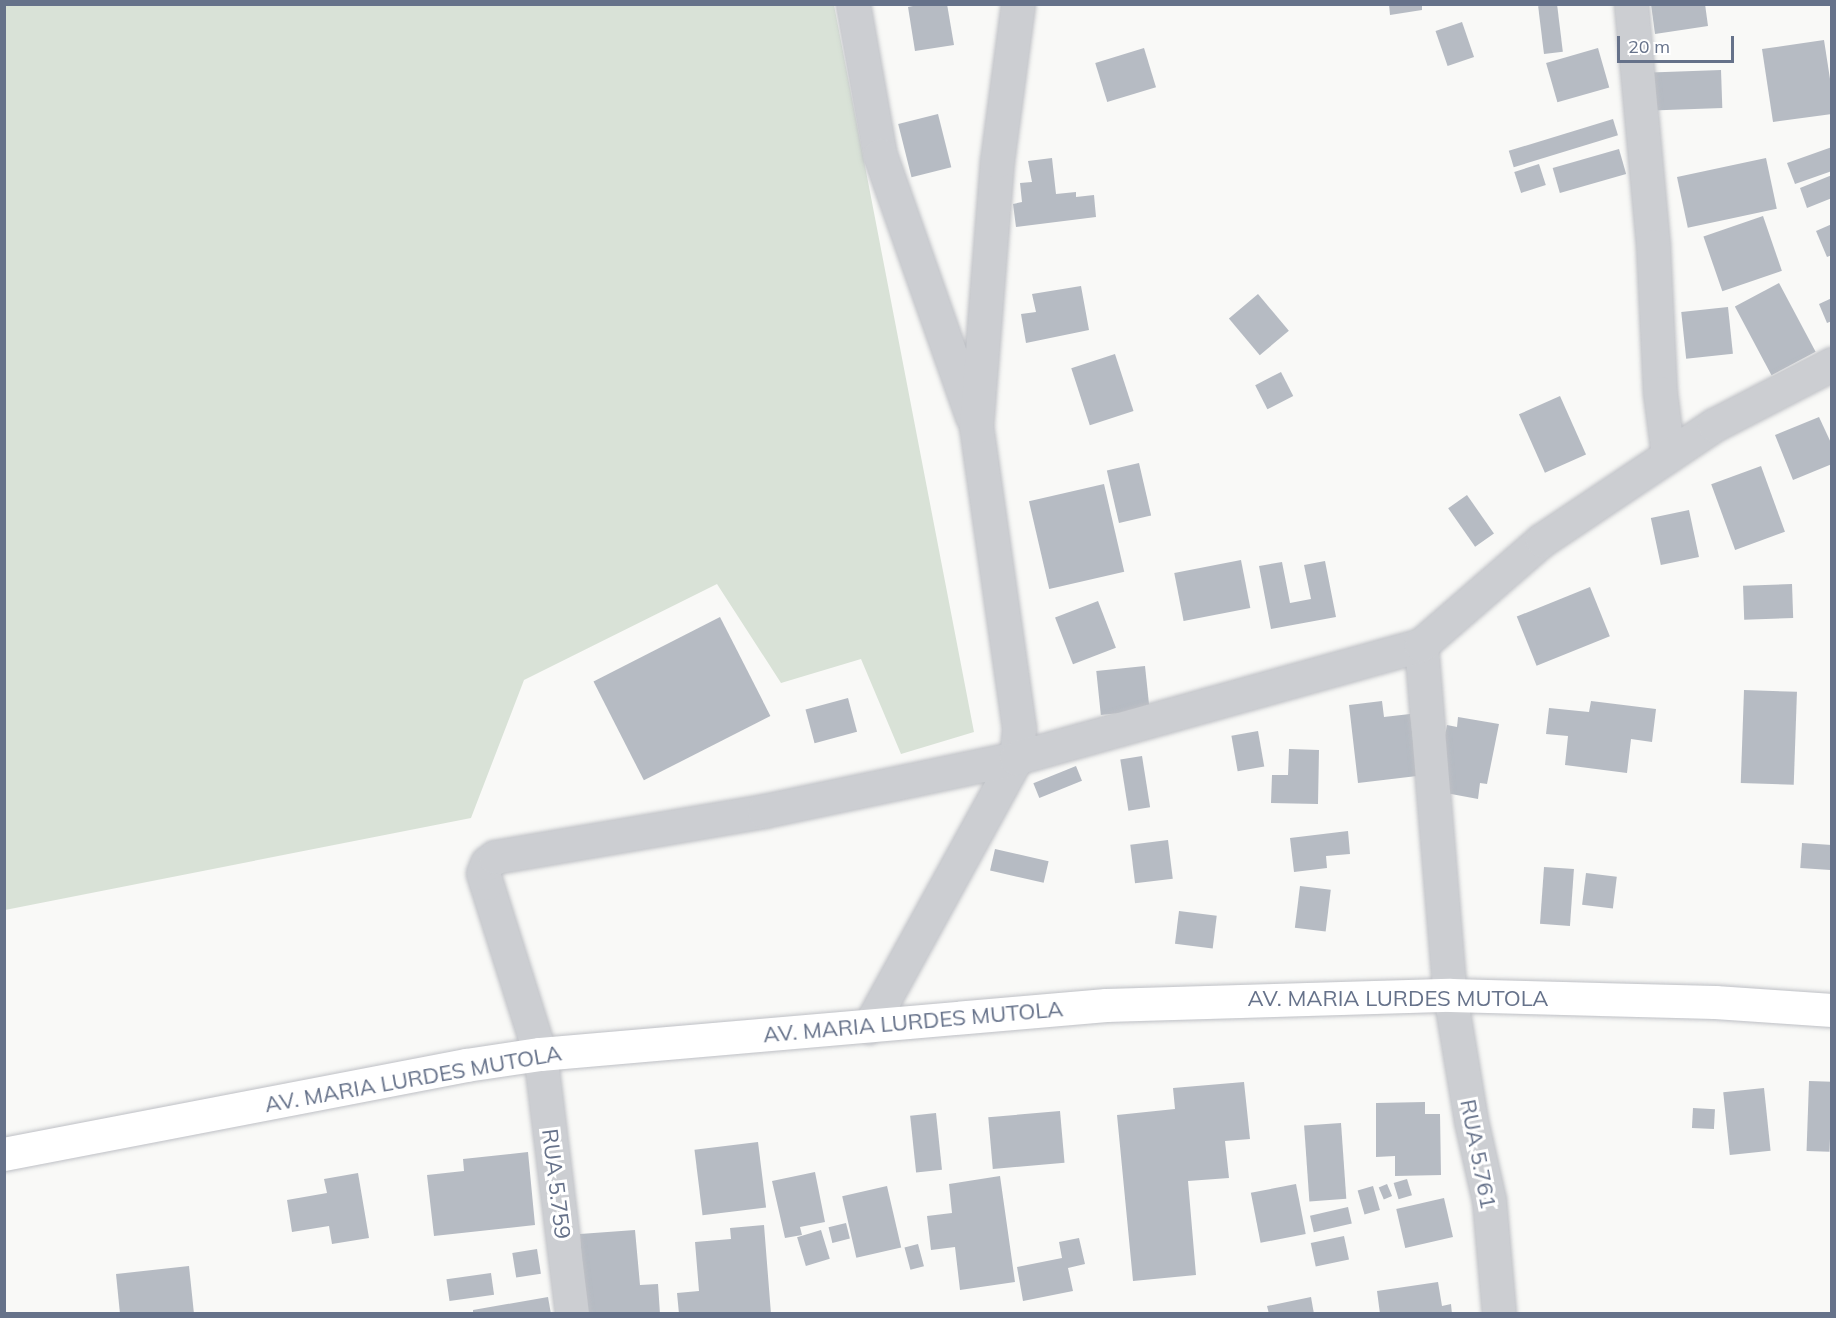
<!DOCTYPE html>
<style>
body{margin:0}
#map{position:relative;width:1836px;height:1318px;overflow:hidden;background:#f9f9f7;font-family:Mulish,sans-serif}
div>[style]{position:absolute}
.green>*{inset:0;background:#d9e2d7}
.building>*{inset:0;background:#b6bbc3;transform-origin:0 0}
.roads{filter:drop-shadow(0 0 2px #bec0c5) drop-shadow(0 0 2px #bec0c5)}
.minor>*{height:33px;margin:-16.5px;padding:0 16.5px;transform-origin:16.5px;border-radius:16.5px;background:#ccced2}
.major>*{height:33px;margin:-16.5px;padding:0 16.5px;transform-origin:16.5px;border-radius:16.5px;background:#fff}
span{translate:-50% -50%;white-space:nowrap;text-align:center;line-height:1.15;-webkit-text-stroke:6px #fff;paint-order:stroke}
.street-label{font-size:22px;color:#66728a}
.frame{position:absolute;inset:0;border:6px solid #66728a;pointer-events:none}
.scale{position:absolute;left:1617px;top:36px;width:117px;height:27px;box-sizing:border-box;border:3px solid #66728a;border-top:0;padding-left:8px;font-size:18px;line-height:21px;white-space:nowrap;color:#66728a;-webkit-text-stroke:4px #fff;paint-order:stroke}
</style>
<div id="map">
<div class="green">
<i style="clip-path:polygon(5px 4px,834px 5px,974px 732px,901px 754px,861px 659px,781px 683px,717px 584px,524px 680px,471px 818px,5px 910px)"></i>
</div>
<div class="building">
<i style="clip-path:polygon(923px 4px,947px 4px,954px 45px,915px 51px,908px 7px)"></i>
<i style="clip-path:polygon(1389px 4px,1422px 4px,1422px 10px,1390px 15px)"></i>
<i style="left:1557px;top:4px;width:48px;height:19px;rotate:83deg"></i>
<i style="clip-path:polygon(1651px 4px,1705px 4px,1708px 26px,1655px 34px)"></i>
<i style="left:1462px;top:22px;width:37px;height:28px;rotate:71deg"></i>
<i style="clip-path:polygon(1824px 40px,1832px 92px,1832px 114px,1773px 122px,1762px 49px)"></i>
<i style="left:1144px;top:48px;width:41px;height:51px;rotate:73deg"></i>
<i style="left:1598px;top:48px;width:41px;height:54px;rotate:74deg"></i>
<i style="left:1721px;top:70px;width:38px;height:70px;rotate:88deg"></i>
<i style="left:938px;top:114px;width:55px;height:41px;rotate:76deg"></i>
<i style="left:1613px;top:119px;width:17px;height:109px;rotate:73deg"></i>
<i style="clip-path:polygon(1832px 147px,1832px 171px,1795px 184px,1787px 163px)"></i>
<i style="left:1619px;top:149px;width:26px;height:69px;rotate:74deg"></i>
<i style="clip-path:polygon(1052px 158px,1056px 194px,1076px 192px,1076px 197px,1094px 195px,1096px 217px,1016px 227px,1013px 204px,1022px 202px,1020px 183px,1032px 182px,1028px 161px)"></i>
<i style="left:1766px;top:158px;width:52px;height:91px;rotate:78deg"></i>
<i style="left:1539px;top:164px;width:22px;height:26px;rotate:72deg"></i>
<i style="clip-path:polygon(1832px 175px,1832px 198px,1807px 208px,1800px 188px)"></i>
<i style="left:1763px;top:216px;width:58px;height:63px;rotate:71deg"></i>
<i style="clip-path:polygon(1832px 224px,1832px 255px,1827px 257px,1816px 231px)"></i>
<i style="left:1779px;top:283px;width:78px;height:50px;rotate:62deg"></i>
<i style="clip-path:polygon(1081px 286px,1089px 330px,1026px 343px,1021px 314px,1036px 312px,1032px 294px)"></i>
<i style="left:1258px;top:294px;width:48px;height:38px;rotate:50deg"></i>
<i style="clip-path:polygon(1832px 298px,1832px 321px,1827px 323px,1819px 304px)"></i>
<i style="left:1728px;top:307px;width:47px;height:47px;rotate:84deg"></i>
<i style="left:1115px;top:354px;width:60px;height:46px;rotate:72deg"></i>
<i style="left:1281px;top:372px;width:27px;height:29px;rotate:63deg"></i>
<i style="left:1560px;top:396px;width:64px;height:45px;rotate:66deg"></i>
<i style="clip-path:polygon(1819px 417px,1832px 445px,1832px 464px,1793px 480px,1775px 435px)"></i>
<i style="left:1139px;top:463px;width:54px;height:33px;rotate:77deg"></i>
<i style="left:1761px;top:466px;width:70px;height:53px;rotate:70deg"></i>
<i style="left:1104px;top:484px;width:90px;height:77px;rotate:77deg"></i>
<i style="left:1467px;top:495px;width:47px;height:23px;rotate:55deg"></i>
<i style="left:1689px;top:510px;width:48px;height:39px;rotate:78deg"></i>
<i style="left:1241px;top:560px;width:49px;height:68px;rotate:79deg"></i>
<i style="clip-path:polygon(1325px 561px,1336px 617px,1271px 629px,1259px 566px,1282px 562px,1290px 603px,1311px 599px,1304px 565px)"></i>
<i style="left:1792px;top:584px;width:34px;height:49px;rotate:88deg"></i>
<i style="left:1590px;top:587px;width:53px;height:79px;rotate:68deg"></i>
<i style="left:1098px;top:601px;width:50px;height:46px;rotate:69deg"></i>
<i style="left:720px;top:617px;width:111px;height:142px;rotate:63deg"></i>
<i style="left:1145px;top:666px;width:44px;height:49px;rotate:84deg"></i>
<i style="left:1744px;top:690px;width:53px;height:93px;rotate:2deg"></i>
<i style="left:848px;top:698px;width:35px;height:44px;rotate:75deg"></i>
<i style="clip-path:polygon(1382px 701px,1384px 717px,1410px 714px,1417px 776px,1358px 783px,1349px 705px)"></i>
<i style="clip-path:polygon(1591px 701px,1656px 709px,1652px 742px,1631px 739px,1627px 773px,1565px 765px,1568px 736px,1546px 734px,1549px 708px,1589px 712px)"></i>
<i style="clip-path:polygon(1458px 717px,1499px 724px,1487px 784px,1480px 783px,1478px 799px,1435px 791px,1447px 725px,1457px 727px)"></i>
<i style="left:1258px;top:731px;width:36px;height:27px;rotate:80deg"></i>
<i style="clip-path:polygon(1289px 749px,1319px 750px,1318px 804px,1271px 803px,1272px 775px,1288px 775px)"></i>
<i style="left:1142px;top:756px;width:52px;height:22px;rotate:81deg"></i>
<i style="left:1076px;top:766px;width:16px;height:46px;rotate:68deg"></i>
<i style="clip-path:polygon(1348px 831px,1350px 854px,1326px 856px,1327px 868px,1294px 872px,1290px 838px)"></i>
<i style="left:1168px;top:840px;width:39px;height:38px;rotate:83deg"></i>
<i style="left:1802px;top:843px;width:30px;height:25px;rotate:4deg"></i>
<i style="left:995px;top:849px;width:55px;height:22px;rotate:13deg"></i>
<i style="left:1544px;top:867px;width:30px;height:57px;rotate:4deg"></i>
<i style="left:1586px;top:873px;width:31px;height:32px;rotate:7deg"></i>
<i style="left:1300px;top:886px;width:31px;height:42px;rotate:7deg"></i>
<i style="left:1179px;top:911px;width:38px;height:33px;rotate:7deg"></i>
<i style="left:1809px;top:1081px;width:23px;height:70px;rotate:2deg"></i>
<i style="clip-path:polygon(1244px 1082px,1250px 1139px,1225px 1141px,1229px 1178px,1188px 1181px,1196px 1275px,1133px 1281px,1117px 1115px,1175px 1109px,1173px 1088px)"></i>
<i style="left:1764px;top:1088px;width:63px;height:41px;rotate:84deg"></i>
<i style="clip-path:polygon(1425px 1102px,1425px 1114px,1440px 1114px,1441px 1175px,1395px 1176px,1395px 1156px,1376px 1157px,1376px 1103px)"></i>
<i style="left:1693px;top:1108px;width:22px;height:20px;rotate:3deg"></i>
<i style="left:1060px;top:1111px;width:52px;height:72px;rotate:85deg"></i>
<i style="left:936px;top:1113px;width:57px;height:26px;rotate:84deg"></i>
<i style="left:1341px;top:1123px;width:76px;height:37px;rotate:86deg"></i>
<i style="left:758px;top:1142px;width:66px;height:64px;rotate:83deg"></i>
<i style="clip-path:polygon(528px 1152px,535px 1225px,434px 1236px,427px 1175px,464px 1171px,463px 1159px)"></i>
<i style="clip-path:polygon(815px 1172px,825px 1222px,800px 1227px,802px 1235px,785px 1238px,772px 1181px)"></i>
<i style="clip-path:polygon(358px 1173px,369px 1238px,332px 1244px,329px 1226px,292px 1232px,287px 1200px,327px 1193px,324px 1179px)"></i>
<i style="clip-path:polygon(1000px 1176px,1015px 1282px,960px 1290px,955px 1247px,931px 1250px,927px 1216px,952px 1213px,949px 1184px)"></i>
<i style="left:1407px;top:1179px;width:17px;height:14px;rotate:73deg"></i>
<i style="left:1296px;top:1184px;width:51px;height:46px;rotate:79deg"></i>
<i style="left:1387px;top:1184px;width:13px;height:9px;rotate:67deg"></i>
<i style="left:887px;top:1186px;width:63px;height:46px;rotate:77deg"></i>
<i style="left:1373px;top:1186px;width:25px;height:16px;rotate:74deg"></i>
<i style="left:1444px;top:1198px;width:40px;height:49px;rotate:77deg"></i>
<i style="left:1348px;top:1207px;width:17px;height:39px;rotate:77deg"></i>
<i style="left:846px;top:1223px;width:16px;height:18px;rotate:76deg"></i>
<i style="clip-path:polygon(764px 1225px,771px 1314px,679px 1314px,677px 1293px,699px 1291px,695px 1242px,731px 1239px,730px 1228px)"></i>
<i style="clip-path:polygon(635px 1230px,640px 1285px,658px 1284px,660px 1314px,586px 1314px,580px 1234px)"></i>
<i style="left:821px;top:1230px;width:30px;height:25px;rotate:73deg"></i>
<i style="left:1344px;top:1236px;width:24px;height:34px;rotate:78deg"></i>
<i style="clip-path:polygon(1079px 1238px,1085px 1264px,1068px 1268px,1073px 1291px,1023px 1301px,1017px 1267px,1062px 1258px,1059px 1242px)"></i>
<i style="left:918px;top:1244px;width:23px;height:14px;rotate:75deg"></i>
<i style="left:537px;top:1249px;width:25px;height:25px;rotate:81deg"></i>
<i style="clip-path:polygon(189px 1266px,194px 1314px,120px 1314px,116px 1274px)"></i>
<i style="left:491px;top:1273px;width:22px;height:45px;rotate:82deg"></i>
<i style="clip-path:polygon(1438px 1282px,1442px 1306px,1451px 1304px,1452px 1314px,1380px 1314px,1377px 1291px)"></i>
<i style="clip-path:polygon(548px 1297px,551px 1314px,473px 1314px,473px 1310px)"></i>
<i style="clip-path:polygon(1311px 1297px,1314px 1314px,1269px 1314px,1267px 1306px)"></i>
</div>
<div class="roads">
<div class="minor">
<i style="left:853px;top:4px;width:153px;rotate:79.9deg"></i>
<i style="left:880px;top:155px;width:277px;rotate:70.6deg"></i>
<i style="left:1631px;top:4px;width:243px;rotate:84.8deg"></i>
<i style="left:1653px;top:246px;width:147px;rotate:87.3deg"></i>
<i style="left:1660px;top:393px;width:63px;rotate:82.6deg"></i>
<i style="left:1421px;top:645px;width:351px;rotate:85.3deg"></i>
<i style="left:1450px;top:995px;width:128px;rotate:80.5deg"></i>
<i style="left:1471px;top:1121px;width:81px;rotate:77.2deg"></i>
<i style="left:1489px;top:1200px;width:114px;rotate:85deg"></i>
<i style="left:869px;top:1027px;width:307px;rotate:-61.3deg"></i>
<i style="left:1016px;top:758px;width:30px;rotate:-84deg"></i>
<i style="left:1019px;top:728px;width:304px;rotate:-98.1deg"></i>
<i style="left:976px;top:427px;width:267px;rotate:-85.5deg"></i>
<i style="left:997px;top:161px;width:158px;rotate:-82.4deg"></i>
<i style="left:572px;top:1314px;width:262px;rotate:-97deg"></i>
<i style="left:540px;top:1054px;width:179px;rotate:-107.5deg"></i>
<i style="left:486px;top:883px;width:10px;rotate:-107deg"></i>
<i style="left:483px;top:873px;width:11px;rotate:-68deg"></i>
<i style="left:487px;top:863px;width:10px;rotate:-37deg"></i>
<i style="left:495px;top:857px;width:273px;rotate:-9.7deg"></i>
<i style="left:764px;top:811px;width:258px;rotate:-11.9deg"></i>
<i style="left:1016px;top:758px;width:420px;rotate:-15.6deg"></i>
<i style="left:1421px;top:645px;width:160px;rotate:-41deg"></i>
<i style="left:1542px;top:540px;width:207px;rotate:-33.8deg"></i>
<i style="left:1714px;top:425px;width:133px;rotate:-27.3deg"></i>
</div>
<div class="major">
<i style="left:4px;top:1154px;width:470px;rotate:-10.9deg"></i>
<i style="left:466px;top:1065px;width:75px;rotate:-8.5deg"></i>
<i style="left:540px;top:1054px;width:568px;rotate:-4.95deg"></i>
<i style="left:1106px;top:1005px;width:344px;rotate:-1.7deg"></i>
<i style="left:1450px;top:995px;width:265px;rotate:1.5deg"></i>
<i style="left:1715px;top:1002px;width:117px;rotate:3.9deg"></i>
</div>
</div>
<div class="street-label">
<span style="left:1398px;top:999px">AV. MARIA LURDES MUTOLA</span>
<span style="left:913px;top:1022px;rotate:-5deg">AV. MARIA LURDES MUTOLA</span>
<span style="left:413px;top:1079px;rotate:-10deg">AV. MARIA LURDES MUTOLA</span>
<span style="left:1478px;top:1154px;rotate:79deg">RUA 5.761</span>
<span style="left:556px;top:1184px;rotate:83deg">RUA 5.759</span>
</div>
<div class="frame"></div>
<div class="scale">20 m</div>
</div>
